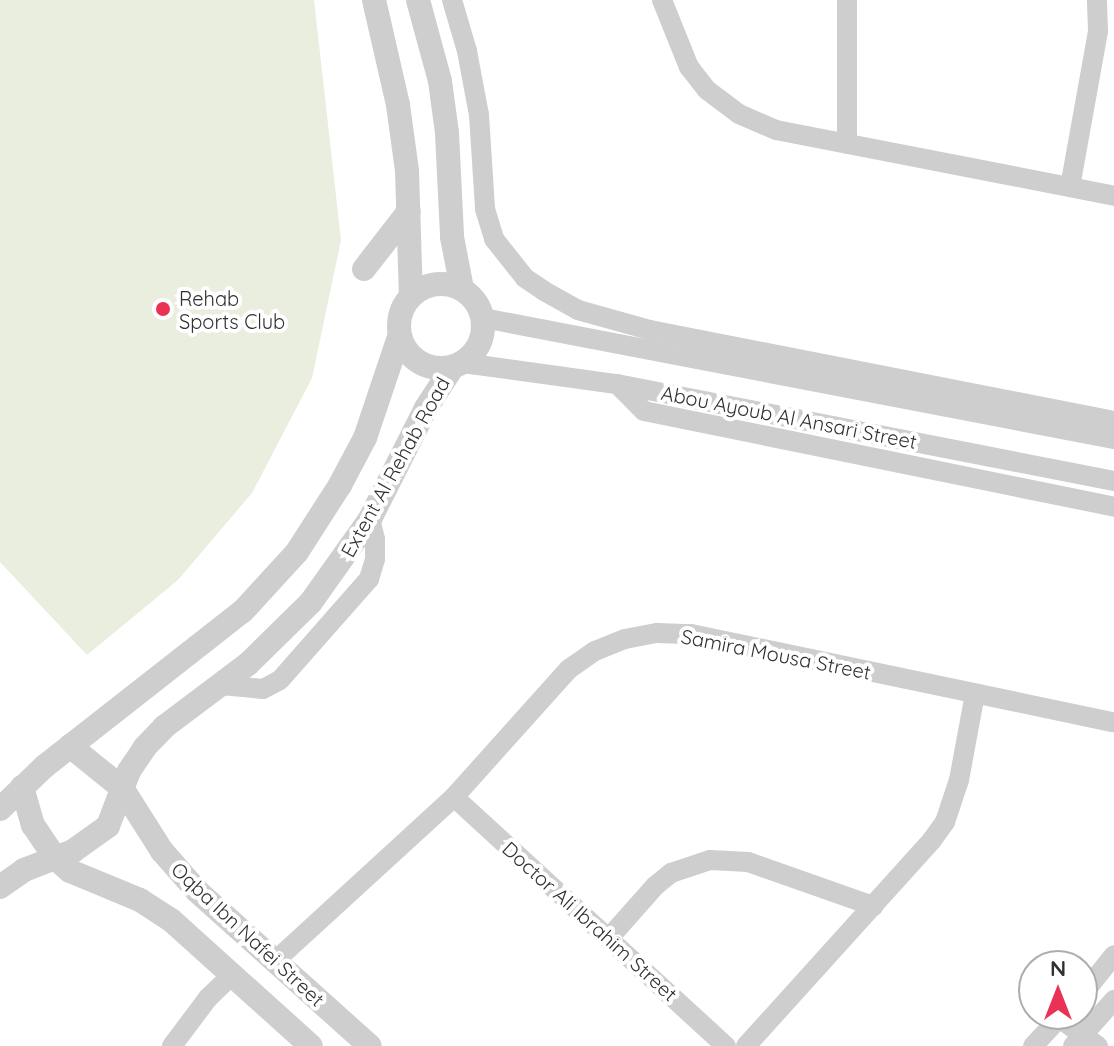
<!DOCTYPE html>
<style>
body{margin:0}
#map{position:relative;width:1114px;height:1046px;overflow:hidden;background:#fff;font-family:Quicksand,sans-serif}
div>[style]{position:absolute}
.green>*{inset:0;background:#e9eedf}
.minor>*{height:20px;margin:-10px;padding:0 10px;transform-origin:10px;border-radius:10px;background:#cecece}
.tertiary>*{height:24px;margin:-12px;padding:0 12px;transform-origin:12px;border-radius:12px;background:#cecece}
.tertiary>.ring{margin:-12px;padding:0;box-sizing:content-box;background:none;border:24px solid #cecece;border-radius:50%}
.dots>*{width:22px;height:22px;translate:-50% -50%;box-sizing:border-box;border:4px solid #fff;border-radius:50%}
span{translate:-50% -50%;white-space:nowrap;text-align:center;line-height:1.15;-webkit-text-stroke:8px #fff;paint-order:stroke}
.poi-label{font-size:20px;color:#313131}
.left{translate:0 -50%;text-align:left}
.street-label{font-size:20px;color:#313131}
.north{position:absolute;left:1018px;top:950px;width:80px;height:80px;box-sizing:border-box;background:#fff;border:2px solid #adadad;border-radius:50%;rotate:0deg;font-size:22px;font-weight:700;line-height:32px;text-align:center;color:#313131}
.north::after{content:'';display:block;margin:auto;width:28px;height:36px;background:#e93254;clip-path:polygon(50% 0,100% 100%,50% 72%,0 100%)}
</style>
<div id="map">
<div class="green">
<i style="clip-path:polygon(0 0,314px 0,341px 240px,312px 378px,252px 493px,178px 580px,87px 655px,0 562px)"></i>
</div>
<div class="minor">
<i style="left:452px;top:0;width:53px;rotate:73.6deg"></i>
<i style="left:467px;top:51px;width:65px;rotate:79.4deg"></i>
<i style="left:479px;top:115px;width:94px;rotate:86.3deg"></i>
<i style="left:485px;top:209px;width:31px;rotate:73deg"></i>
<i style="left:494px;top:239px;width:50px;rotate:51.5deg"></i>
<i style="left:525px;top:278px;width:23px;rotate:34deg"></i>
<i style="left:544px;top:291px;width:39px;rotate:29deg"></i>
<i style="left:578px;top:310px;width:75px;rotate:15.5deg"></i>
<i style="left:650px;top:330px;width:473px;rotate:11.1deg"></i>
<i style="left:662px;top:0;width:72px;rotate:68.1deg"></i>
<i style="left:689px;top:67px;width:29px;rotate:52deg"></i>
<i style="left:707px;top:90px;width:40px;rotate:37deg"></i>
<i style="left:739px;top:114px;width:40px;rotate:23.4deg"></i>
<i style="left:776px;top:130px;width:344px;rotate:11deg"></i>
<i style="left:847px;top:0;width:144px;rotate:90deg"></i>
<i style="left:1070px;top:187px;width:158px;rotate:-79.8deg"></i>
<i style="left:1098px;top:31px;width:31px;rotate:-92deg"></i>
<i style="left:483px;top:318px;width:642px;rotate:10.86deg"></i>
<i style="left:463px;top:363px;width:155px;rotate:7.8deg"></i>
<i style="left:617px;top:384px;width:506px;rotate:11.04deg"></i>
<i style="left:617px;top:384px;width:38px;rotate:45deg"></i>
<i style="left:644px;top:411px;width:480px;rotate:11.5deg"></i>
<i style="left:221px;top:685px;width:42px;rotate:5.4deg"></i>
<i style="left:263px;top:689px;width:19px;rotate:-28deg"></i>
<i style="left:280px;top:680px;width:135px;rotate:-48.6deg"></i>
<i style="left:369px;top:579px;width:21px;rotate:-73deg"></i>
<i style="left:375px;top:559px;width:20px;rotate:-90deg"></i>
<i style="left:375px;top:539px;width:21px;rotate:-104deg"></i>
<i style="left:454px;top:797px;width:369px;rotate:42.5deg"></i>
<i style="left:609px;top:938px;width:69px;rotate:-48.5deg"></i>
<i style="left:655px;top:886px;width:21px;rotate:-39deg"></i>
<i style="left:671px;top:873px;width:41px;rotate:-18.4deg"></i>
<i style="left:710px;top:860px;width:38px;rotate:3deg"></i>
<i style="left:748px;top:862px;width:133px;rotate:19.4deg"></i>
<i style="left:275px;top:961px;width:243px;rotate:-42.5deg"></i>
<i style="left:454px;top:797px;width:172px;rotate:-48.1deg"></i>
<i style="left:569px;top:669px;width:32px;rotate:-35deg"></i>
<i style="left:595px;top:651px;width:32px;rotate:-22deg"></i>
<i style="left:625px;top:639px;width:33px;rotate:-11deg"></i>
<i style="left:657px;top:633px;width:34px;rotate:2deg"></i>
<i style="left:691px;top:634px;width:432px;rotate:11.8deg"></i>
<i style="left:1082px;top:995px;width:51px;rotate:-51.3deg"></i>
<i style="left:1059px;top:1018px;width:48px;rotate:35.7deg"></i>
<i style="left:172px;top:1046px;width:60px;rotate:-53.1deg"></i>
<i style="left:208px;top:998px;width:35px;rotate:-44deg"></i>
<i style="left:746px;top:1046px;width:278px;rotate:-47.9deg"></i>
<i style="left:932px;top:840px;width:22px;rotate:-54deg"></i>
<i style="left:945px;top:822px;width:44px;rotate:-71.6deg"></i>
<i style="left:959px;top:780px;width:87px;rotate:-79.5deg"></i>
<i style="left:1033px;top:1046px;width:44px;rotate:-46.8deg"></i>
<i style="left:1073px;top:1046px;width:62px;rotate:-48.3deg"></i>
</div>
<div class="tertiary">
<i style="left:374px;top:0;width:108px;rotate:77.1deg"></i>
<i style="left:398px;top:105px;width:67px;rotate:82.2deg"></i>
<i style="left:407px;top:171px;width:125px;rotate:88.2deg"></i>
<i style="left:418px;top:0;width:84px;rotate:74.8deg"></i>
<i style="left:440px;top:81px;width:52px;rotate:82.3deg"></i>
<i style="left:447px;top:133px;width:104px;rotate:87.2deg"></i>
<i style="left:452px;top:237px;width:53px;rotate:79.1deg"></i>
<i style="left:364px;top:269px;width:73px;rotate:-52.2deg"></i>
<i class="ring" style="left:399px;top:284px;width:60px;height:60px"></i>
<i style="left:70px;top:746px;width:67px;rotate:38.9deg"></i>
<i style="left:122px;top:788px;width:75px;rotate:57.6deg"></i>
<i style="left:162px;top:851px;width:53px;rotate:48.8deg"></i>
<i style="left:197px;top:891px;width:232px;rotate:41.9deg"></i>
<i style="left:22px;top:787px;width:40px;rotate:74deg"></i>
<i style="left:33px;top:825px;width:40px;rotate:56deg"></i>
<i style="left:55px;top:858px;width:20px;rotate:41deg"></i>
<i style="left:70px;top:871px;width:76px;rotate:22.5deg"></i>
<i style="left:140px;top:900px;width:37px;rotate:33deg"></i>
<i style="left:171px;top:920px;width:188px;rotate:42deg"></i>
<i style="left:0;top:809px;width:62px;rotate:-43.7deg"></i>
<i style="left:45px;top:766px;width:251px;rotate:-38.1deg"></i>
<i style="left:243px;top:611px;width:80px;rotate:-47.5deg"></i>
<i style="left:297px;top:552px;width:80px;rotate:-57.3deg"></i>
<i style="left:340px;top:485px;width:53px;rotate:-62deg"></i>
<i style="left:365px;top:438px;width:107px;rotate:-71.4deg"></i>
<i style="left:0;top:887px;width:29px;rotate:-35deg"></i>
<i style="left:24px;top:870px;width:53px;rotate:-21.2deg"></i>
<i style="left:73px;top:851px;width:43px;rotate:-35.5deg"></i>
<i style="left:108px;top:826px;width:59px;rotate:-69.1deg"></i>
<i style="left:129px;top:771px;width:29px;rotate:-56deg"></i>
<i style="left:145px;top:747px;width:28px;rotate:-46deg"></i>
<i style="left:164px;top:727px;width:105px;rotate:-36.9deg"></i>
<i style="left:248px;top:664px;width:88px;rotate:-44.5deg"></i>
<i style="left:311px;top:602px;width:102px;rotate:-54.6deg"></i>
<i style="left:370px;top:519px;width:124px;rotate:-63.2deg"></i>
<i style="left:426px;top:408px;width:48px;rotate:-57deg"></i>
</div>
<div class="dots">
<i style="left:163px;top:309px;background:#e93254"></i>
</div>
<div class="poi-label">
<span class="left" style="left:179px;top:310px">Rehab<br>Sports Club</span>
</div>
<div class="street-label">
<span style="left:789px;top:417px;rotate:11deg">Abou Ayoub Al Ansari Street</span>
<span style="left:395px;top:467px;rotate:-61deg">Extent Al Rehab Road</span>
<span style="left:776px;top:654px;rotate:11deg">Samira Mousa Street</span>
<span style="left:590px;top:921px;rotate:42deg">Doctor Ali Ibrahim Street</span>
<span style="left:248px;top:934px;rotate:43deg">Oqba Ibn Nafei Street</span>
</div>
<div class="north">N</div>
</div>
